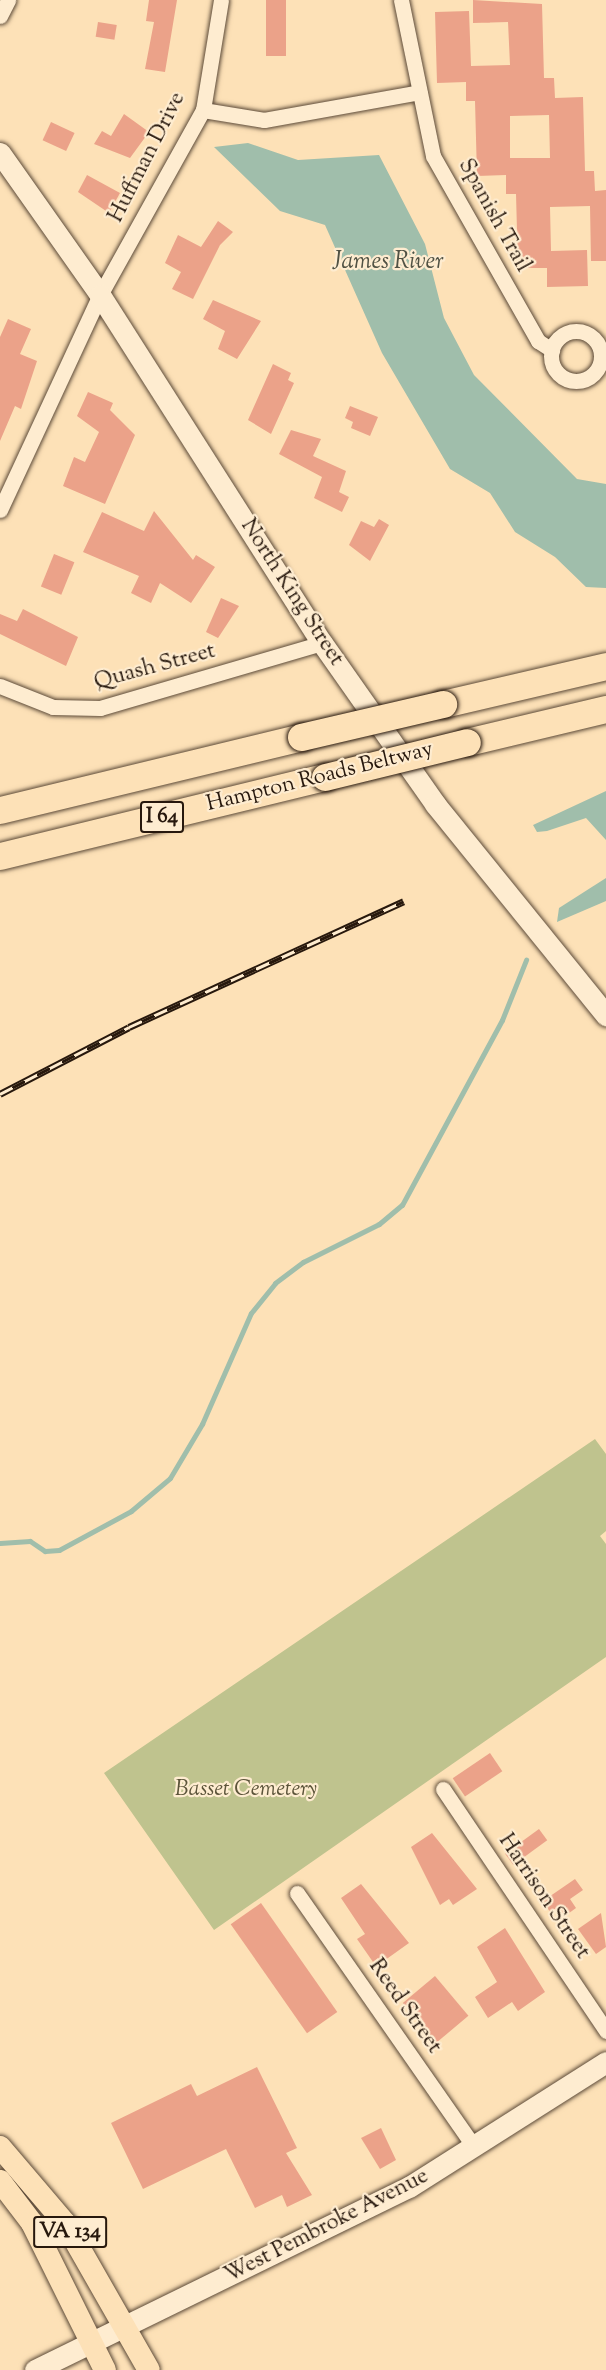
<!DOCTYPE html>
<style>
body{margin:0}
#map{position:relative;width:606px;height:2370px;overflow:hidden;background:#fde1b7;font-family:"Sorts Mill Goudy",serif}
div>[style]{position:absolute}
.green>*{inset:0;background:#bfc38e}
.water>*{inset:0;background:#a0beab}
.stream>*{height:5px;margin:-2.5px;padding:0 2.5px;transform-origin:2.5px;border-radius:2.5px;background:#a0beab}
.building>*{inset:0;background:#eba289;transform-origin:0 0}
.roads{filter:drop-shadow(0 0 2px #5c4a38) drop-shadow(0 0 2px #5c4a38)}
.street>*{height:15px;margin:-7.5px;padding:0 7.5px;transform-origin:7.5px;border-radius:7.5px;background:#feecd0}
.street>.ring{margin:-7.5px;padding:0;box-sizing:content-box;background:none;border:15px solid #feecd0;border-radius:50%}
.secondary>*{height:21px;margin:-10.5px;padding:0 10.5px;transform-origin:10.5px;border-radius:10.5px;background:#feecd0}
.primary>*{height:22px;margin:-11px;padding:0 11px;transform-origin:11px;border-radius:11px;background:#fde1b7}
.highway>*{height:27px;margin:-13.5px;padding:0 13.5px;transform-origin:13.5px;border-radius:13.5px;background:#fde1b7}
.rail>*{height:7px;margin-top:-3.5px;transform-origin:0;background:repeating-linear-gradient(90deg,#feecd0 0 14px,#27180d 0 28px);box-sizing:border-box;border-block:2px solid #27180d}
.bridges{filter:drop-shadow(0 0 2px #27180d) drop-shadow(0 0 2px #27180d)}
.highway-bridge>*{height:27px;margin:-13.5px;padding:0 13.5px;transform-origin:13.5px;border-radius:13.5px;background:#fde1b7}
span{translate:-50% -50%;white-space:nowrap;text-align:center;line-height:1.15;-webkit-text-stroke:4.5px #feecd0;paint-order:stroke}
.shield-label span{padding:2px 4px;background:#feecd0;border:2px solid;border-radius:4px;-webkit-text-stroke-width:0}
.shield-label{font-size:21px;color:#27180d;font-weight:700}
.street-label{font-size:22px;color:#27180d}
.park-label{font-size:22px;color:#5c543a;font-style:italic}
.water-label{font-size:24px;color:#515244;font-style:italic}
</style>
<div id="map">
<div class="green">
<i style="clip-path:polygon(595px 1439px,606px 1454px,606px 1531px,600px 1536px,606px 1544px,606px 1657px,214px 1930px,104px 1773px)"></i>
</div>
<div class="water">
<i style="clip-path:polygon(248px 143px,298px 160px,379px 155px,425px 244px,444px 318px,474px 375px,577px 479px,606px 484px,606px 588px,586px 587px,555px 557px,515px 532px,490px 493px,450px 469px,382px 353px,325px 225px,280px 211px,214px 147px)"></i>
<i style="clip-path:polygon(606px 791px,606px 840px,586px 818px,547px 831px,537px 832px,533px 825px)"></i>
<i style="clip-path:polygon(606px 878px,606px 901px,557px 922px,559px 908px)"></i>
</div>
<div class="stream">
<i style="left:0;top:1543px;width:30px;rotate:-4deg"></i>
<i style="left:30px;top:1541px;width:18px;rotate:34deg"></i>
<i style="left:45px;top:1551px;width:14px;rotate:-4deg"></i>
<i style="left:59px;top:1550px;width:82px;rotate:-28.4deg"></i>
<i style="left:131px;top:1511px;width:51px;rotate:-40.2deg"></i>
<i style="left:170px;top:1478px;width:63px;rotate:-59.3deg"></i>
<i style="left:202px;top:1424px;width:121px;rotate:-66.2deg"></i>
<i style="left:251px;top:1313px;width:38px;rotate:-51deg"></i>
<i style="left:275px;top:1283px;width:35px;rotate:-37deg"></i>
<i style="left:303px;top:1262px;width:85px;rotate:-26.6deg"></i>
<i style="left:379px;top:1224px;width:30px;rotate:-40deg"></i>
<i style="left:402px;top:1205px;width:210px;rotate:-61.6deg"></i>
<i style="left:502px;top:1020px;width:65px;rotate:-68.2deg"></i>
</div>
<div class="building">
<i style="clip-path:polygon(149px 0,177px 0,165px 72px,145px 69px,154px 22px,146px 21px)"></i>
<i style="left:266px;top:0;width:20px;height:56px"></i>
<i style="clip-path:polygon(evenodd,473px 0,542px 4px,544px 78px,554px 78px,555px 98px,583px 97px,585px 171px,594px 171px,595px 191px,606px 190px,606px 261px,591px 261px,590px 206px,550px 207px,551px 251px,587px 250px,588px 286px,547px 287px,547px 268px,518px 268px,516px 194px,506px 194px,506px 175px,477px 176px,475px 101px,466px 101px,466px 82px,437px 83px,435px 12px,469px 11px,471px 66px,510px 65px,508px 22px,473px 23px,473px 0,549px 115px,550px 158px,510px 158px,510px 116px,549px 115px)"></i>
<i style="left:98px;top:22px;width:19px;height:15px;rotate:9deg"></i>
<i style="clip-path:polygon(124px 114px,149px 132px,130px 158px,94px 144px,102px 131px,111px 136px)"></i>
<i style="left:51px;top:122px;width:26px;height:20px;rotate:25deg"></i>
<i style="clip-path:polygon(87px 175px,120px 193px,109px 213px,78px 192px)"></i>
<i style="clip-path:polygon(218px 221px,233px 232px,220px 245px,193px 299px,172px 289px,181px 272px,165px 263px,178px 235px,201px 247px)"></i>
<i style="clip-path:polygon(213px 300px,261px 321px,237px 359px,218px 349px,225px 331px,203px 319px)"></i>
<i style="clip-path:polygon(8px 319px,31px 329px,20px 354px,37px 361px,21px 409px,15px 406px,0 441px,0 337px)"></i>
<i style="clip-path:polygon(273px 364px,291px 373px,288px 380px,294px 383px,271px 434px,248px 420px)"></i>
<i style="clip-path:polygon(88px 392px,113px 403px,110px 410px,135px 435px,105px 504px,63px 486px,74px 457px,85px 462px,99px 432px,77px 416px)"></i>
<i style="clip-path:polygon(350px 406px,378px 417px,370px 436px,351px 428px,353px 422px,345px 418px)"></i>
<i style="clip-path:polygon(291px 430px,321px 439px,313px 456px,346px 471px,339px 492px,349px 497px,342px 512px,314px 498px,322px 477px,279px 454px)"></i>
<i style="clip-path:polygon(154px 511px,193px 560px,196px 555px,215px 567px,191px 603px,160px 583px,151px 603px,131px 593px,139px 576px,83px 552px,102px 512px,144px 531px)"></i>
<i style="clip-path:polygon(379px 519px,389px 525px,370px 561px,349px 545px,361px 521px,374px 527px)"></i>
<i style="left:54px;top:554px;width:22px;height:35px;rotate:22deg"></i>
<i style="clip-path:polygon(221px 598px,239px 606px,218px 638px,206px 632px)"></i>
<i style="clip-path:polygon(23px 609px,78px 637px,66px 666px,0 634px,0 614px,17px 621px)"></i>
<i style="left:490px;top:1753px;width:22px;height:45px;rotate:56deg"></i>
<i style="left:539px;top:1829px;width:14px;height:42px;rotate:54deg"></i>
<i style="clip-path:polygon(432px 1833px,477px 1889px,453px 1905px,449px 1899px,440px 1905px,411px 1847px)"></i>
<i style="clip-path:polygon(575px 1879px,583px 1890px,570px 1899px,576px 1908px,565px 1916px,558px 1907px,550px 1912px,543px 1901px)"></i>
<i style="clip-path:polygon(361px 1884px,409px 1943px,381px 1963px,378px 1958px,373px 1962px,357px 1939px,365px 1934px,341px 1898px)"></i>
<i style="left:261px;top:1903px;width:133px;height:37px;rotate:55deg"></i>
<i style="clip-path:polygon(601px 1913px,606px 1947px,596px 1954px,578px 1929px)"></i>
<i style="clip-path:polygon(505px 1928px,545px 1992px,518px 2011px,512px 2002px,488px 2018px,475px 1997px,497px 1982px,477px 1947px)"></i>
<i style="left:435px;top:1976px;width:52px;height:42px;rotate:50deg"></i>
<i style="clip-path:polygon(257px 2067px,297px 2148px,286px 2153px,312px 2195px,287px 2207px,282px 2195px,255px 2208px,226px 2149px,143px 2189px,111px 2123px,191px 2084px,197px 2096px)"></i>
<i style="clip-path:polygon(381px 2128px,396px 2160px,380px 2169px,361px 2138px)"></i>
</div>
<div class="roads">
<div class="street">
<i style="left:401px;top:0;width:159px;rotate:78.4deg"></i>
<i style="left:433px;top:156px;width:213px;rotate:60.4deg"></i>
<i style="left:538px;top:341px;width:17px;rotate:33deg"></i>
<i style="left:0;top:16px;width:18px;rotate:-63deg"></i>
<i style="left:203px;top:110px;width:62px;rotate:9.3deg"></i>
<i style="left:264px;top:120px;width:158px;rotate:-10.2deg"></i>
<i class="ring" style="left:551px;top:331px;width:35px;height:35px"></i>
<i style="left:0;top:510px;width:237px;rotate:-65.1deg"></i>
<i style="left:100px;top:295px;width:212px;rotate:-60.9deg"></i>
<i style="left:203px;top:110px;width:111px;rotate:-80.7deg"></i>
<i style="left:0;top:686px;width:57px;rotate:21.6deg"></i>
<i style="left:53px;top:707px;width:47px;rotate:1.2deg"></i>
<i style="left:100px;top:708px;width:231px;rotate:-16.3deg"></i>
<i style="left:443px;top:1789px;width:292px;rotate:56deg"></i>
<i style="left:297px;top:1893px;width:310px;rotate:55.1deg"></i>
</div>
<div class="secondary">
<i style="left:0;top:153px;width:174px;rotate:54.8deg"></i>
<i style="left:100px;top:295px;width:413px;rotate:57.5deg"></i>
<i style="left:322px;top:643px;width:197px;rotate:54.9deg"></i>
<i style="left:435px;top:804px;width:272px;rotate:51deg"></i>
<i style="left:35px;top:2370px;width:416px;rotate:-26.1deg"></i>
<i style="left:409px;top:2187px;width:233px;rotate:-32.4deg"></i>
</div>
<div class="primary">
<i style="left:0;top:2147px;width:100px;rotate:49.5deg"></i>
<i style="left:65px;top:2223px;width:169px;rotate:60.3deg"></i>
<i style="left:0;top:2181px;width:53px;rotate:52.7deg"></i>
<i style="left:32px;top:2223px;width:164px;rotate:63.6deg"></i>
</div>
<div class="highway">
<i style="left:443px;top:704px;width:167px;rotate:-13.1deg"></i>
<i style="left:467px;top:742px;width:143px;rotate:-13.4deg"></i>
<i style="left:0;top:810px;width:310px;rotate:-13.6deg"></i>
<i style="left:0;top:856px;width:334px;rotate:-13.7deg"></i>
</div>
</div>
<div class="rail">
<i style="left:0;top:1094px;width:145px;rotate:-27.4deg"></i>
<i style="left:129px;top:1027px;width:302px;rotate:-24.6deg"></i>
</div>
<div class="bridges">
<div class="highway-bridge">
<i style="left:301px;top:737px;width:146px;rotate:-13.1deg"></i>
<i style="left:325px;top:777px;width:146px;rotate:-13.8deg"></i>
</div>
</div>
<div class="shield-label">
<span style="left:162px;top:817px">I 64</span>
<span style="left:70px;top:2232px">VA 134</span>
</div>
<div class="street-label">
<span style="left:148px;top:158px;rotate:-63deg">Huffman Drive</span>
<span style="left:493px;top:216px;rotate:61deg">Spanish Trail</span>
<span style="left:291px;top:593px;rotate:57deg">North King Street</span>
<span style="left:155px;top:668px;rotate:-15deg">Quash Street</span>
<span style="left:320px;top:778px;rotate:-14deg">Hampton Roads Beltway</span>
<span style="left:543px;top:1897px;rotate:56deg">Harrison Street</span>
<span style="left:404px;top:2007px;rotate:55deg">Reed Street</span>
<span style="left:327px;top:2227px;rotate:-27deg">West Pembroke Avenue</span>
</div>
<div class="park-label">
<span style="left:246px;top:1791px">Basset Cemetery</span>
</div>
<div class="water-label">
<span style="left:388px;top:263px">James River</span>
</div>
</div>
